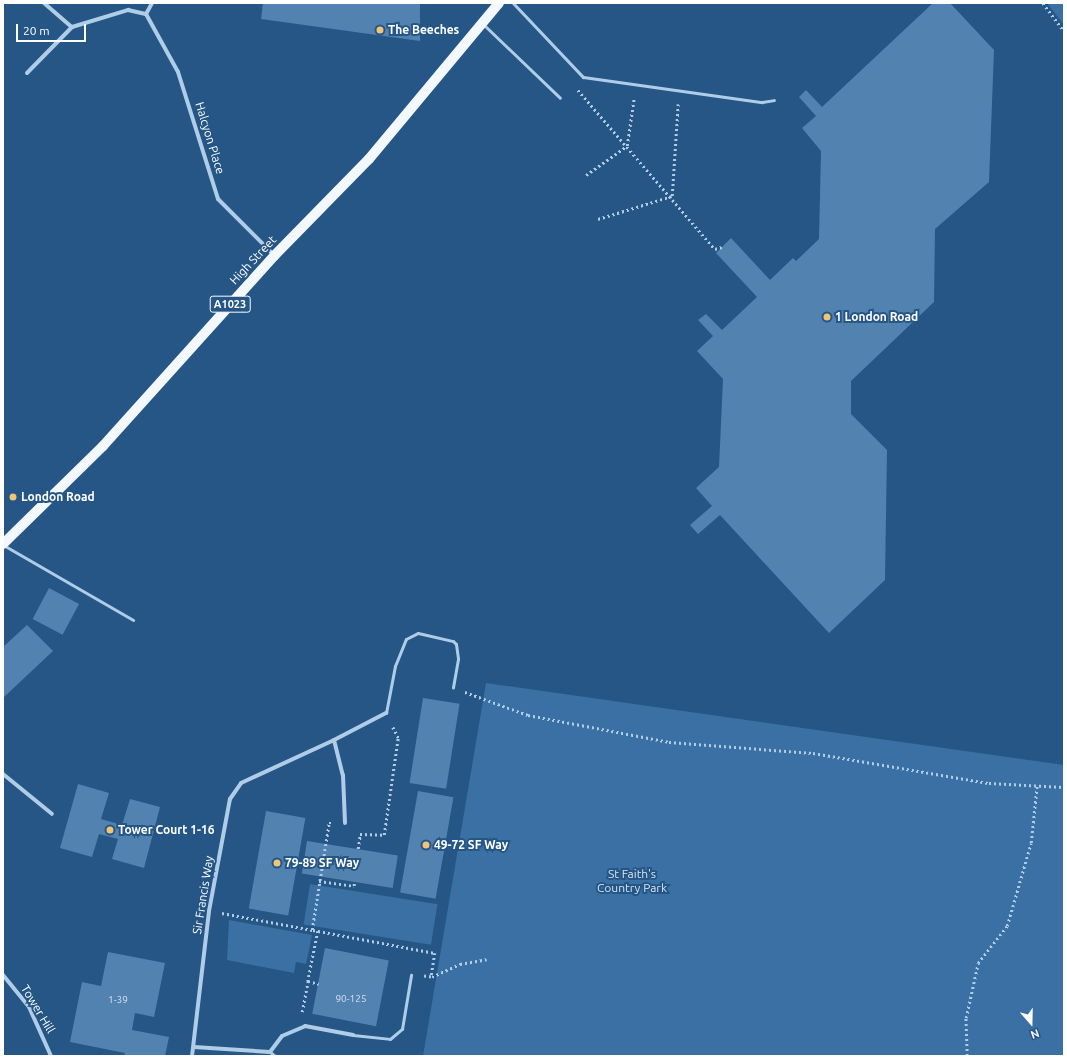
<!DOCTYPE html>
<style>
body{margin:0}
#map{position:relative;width:1067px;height:1059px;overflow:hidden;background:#255686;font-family:Ubuntu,sans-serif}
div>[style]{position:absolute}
.green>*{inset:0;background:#3a70a3;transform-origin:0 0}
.building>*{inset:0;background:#5282b0;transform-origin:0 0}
.path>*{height:2.5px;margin-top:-1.25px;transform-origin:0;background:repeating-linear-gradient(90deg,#b0cde8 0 2px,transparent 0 5px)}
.service>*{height:3px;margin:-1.5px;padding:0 1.5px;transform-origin:1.5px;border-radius:1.5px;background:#b0cde8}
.minor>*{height:4px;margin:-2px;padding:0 2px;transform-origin:2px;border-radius:2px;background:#b0cde8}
.primary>*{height:10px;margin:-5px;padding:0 5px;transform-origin:5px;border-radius:5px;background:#f3f8fe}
.dots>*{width:11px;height:11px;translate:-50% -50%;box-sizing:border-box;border:2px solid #255686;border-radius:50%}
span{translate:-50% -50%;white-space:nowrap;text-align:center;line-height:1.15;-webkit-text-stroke:4px #255686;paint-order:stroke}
.number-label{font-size:10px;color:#d4e0eb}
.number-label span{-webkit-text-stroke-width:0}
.shield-label span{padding:1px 3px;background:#255686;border:1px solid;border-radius:3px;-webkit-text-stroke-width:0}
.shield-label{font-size:11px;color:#fff;font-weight:700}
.poi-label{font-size:12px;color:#fff;font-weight:700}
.left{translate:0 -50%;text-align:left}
.street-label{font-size:12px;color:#fff}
.park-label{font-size:12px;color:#d4e6f7}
.frame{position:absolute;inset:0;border:4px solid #fff;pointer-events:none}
.north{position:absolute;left:1011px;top:1003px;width:40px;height:40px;-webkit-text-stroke:3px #255686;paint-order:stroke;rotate:160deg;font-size:11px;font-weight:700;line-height:16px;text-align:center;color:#fff}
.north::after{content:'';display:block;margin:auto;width:14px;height:18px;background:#fff;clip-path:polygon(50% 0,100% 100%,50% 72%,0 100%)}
.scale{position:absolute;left:16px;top:24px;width:70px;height:18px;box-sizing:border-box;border:2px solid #fff;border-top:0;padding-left:5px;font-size:12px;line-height:14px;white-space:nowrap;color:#fff;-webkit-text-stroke:3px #255686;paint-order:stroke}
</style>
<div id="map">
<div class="green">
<i style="clip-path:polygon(1047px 3px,1064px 3px,1064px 25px)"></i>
<i style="clip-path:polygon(486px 683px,1064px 765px,1064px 1056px,423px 1056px)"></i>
<i style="left:310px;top:884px;width:129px;height:41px;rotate:9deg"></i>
<i style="clip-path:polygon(229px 920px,312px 935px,306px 964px,296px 962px,294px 973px,227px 960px)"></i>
</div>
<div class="building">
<i style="clip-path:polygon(263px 3px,420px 3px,420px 41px,261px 19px)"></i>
<i style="clip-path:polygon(933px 3px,950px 3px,994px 50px,989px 182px,935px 229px,934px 302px,851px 381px,851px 414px,887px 450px,885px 580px,829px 633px,720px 515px,698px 534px,690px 525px,712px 506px,696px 488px,719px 467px,723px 379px,697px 351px,713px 336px,698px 320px,706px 314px,722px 330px,757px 297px,716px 253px,731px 238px,770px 280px,793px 258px,796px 261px,819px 239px,821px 151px,802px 128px,816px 116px,799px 97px,806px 90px,822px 107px)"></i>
<i style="left:49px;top:588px;width:34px;height:35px;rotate:28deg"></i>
<i style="clip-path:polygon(27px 625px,53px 651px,3px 698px,3px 647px)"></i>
<i style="left:423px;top:698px;width:37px;height:86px;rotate:9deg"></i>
<i style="clip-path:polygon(78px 784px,109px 793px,101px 819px,122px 825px,130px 799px,160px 807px,144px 868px,112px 859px,118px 839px,99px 834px,92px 857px,60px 848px)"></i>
<i style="left:418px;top:791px;width:36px;height:103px;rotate:10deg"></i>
<i style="left:266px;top:811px;width:40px;height:99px;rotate:10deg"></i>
<i style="left:307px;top:841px;width:92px;height:33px;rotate:9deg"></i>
<i style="left:325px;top:948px;width:65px;height:67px;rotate:11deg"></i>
<i style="clip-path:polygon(108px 952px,165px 963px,154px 1017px,135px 1013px,132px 1030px,169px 1037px,165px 1056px,124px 1056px,125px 1053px,70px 1042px,82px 982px,101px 986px)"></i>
</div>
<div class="path">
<i style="left:1043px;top:3px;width:35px;rotate:53deg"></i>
<i style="left:578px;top:90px;width:210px;rotate:49.3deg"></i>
<i style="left:715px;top:249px;width:7px;rotate:-16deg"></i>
<i style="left:586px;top:175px;width:50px;rotate:-35.3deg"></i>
<i style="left:627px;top:146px;width:49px;rotate:-81.7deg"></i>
<i style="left:598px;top:219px;width:77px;rotate:-17.3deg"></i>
<i style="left:672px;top:196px;width:92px;rotate:-86.3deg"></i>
<i style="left:465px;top:692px;width:67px;rotate:20.1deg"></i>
<i style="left:528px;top:715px;width:144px;rotate:10.8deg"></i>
<i style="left:669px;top:742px;width:144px;rotate:4.4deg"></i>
<i style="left:813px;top:753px;width:179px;rotate:9.7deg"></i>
<i style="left:989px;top:783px;width:75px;rotate:3.1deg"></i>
<i style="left:358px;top:849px;width:15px;rotate:-82deg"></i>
<i style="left:360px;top:834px;width:24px;rotate:2deg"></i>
<i style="left:384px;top:835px;width:98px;rotate:-81.8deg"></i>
<i style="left:398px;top:738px;width:13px;rotate:-117deg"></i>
<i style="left:319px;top:881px;width:35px;rotate:8deg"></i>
<i style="left:354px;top:886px;width:4px;rotate:-90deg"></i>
<i style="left:222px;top:913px;width:92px;rotate:10.7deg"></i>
<i style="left:312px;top:930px;width:108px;rotate:-81deg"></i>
<i style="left:329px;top:823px;width:2px"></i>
<i style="left:313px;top:930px;width:124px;rotate:10.7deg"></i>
<i style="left:435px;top:953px;width:24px;rotate:99deg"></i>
<i style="left:431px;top:977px;width:7px;rotate:-172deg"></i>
<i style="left:318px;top:931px;width:51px;rotate:101.3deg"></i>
<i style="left:308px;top:981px;width:11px;rotate:15deg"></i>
<i style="left:432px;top:977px;width:31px;rotate:-25deg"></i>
<i style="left:460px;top:964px;width:27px;rotate:-10deg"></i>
<i style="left:302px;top:1012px;width:32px;rotate:-79deg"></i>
<i style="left:967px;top:1056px;width:38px;rotate:-92deg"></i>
<i style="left:966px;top:1018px;width:56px;rotate:-77.7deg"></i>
<i style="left:978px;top:963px;width:47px;rotate:-51.9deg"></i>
<i style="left:1007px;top:926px;width:86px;rotate:-73.9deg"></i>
<i style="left:1031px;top:843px;width:58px;rotate:-84.1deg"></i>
</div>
<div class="service">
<i style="left:513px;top:3px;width:102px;rotate:46.6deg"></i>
<i style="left:583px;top:77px;width:181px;rotate:8deg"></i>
<i style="left:762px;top:102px;width:12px;rotate:-9deg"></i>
<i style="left:484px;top:25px;width:105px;rotate:43.8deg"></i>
<i style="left:5px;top:546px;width:148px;rotate:30deg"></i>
<i style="left:386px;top:713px;width:48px;rotate:-79.2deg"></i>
<i style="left:395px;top:666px;width:29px;rotate:-68deg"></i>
<i style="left:406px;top:639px;width:13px;rotate:-27deg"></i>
<i style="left:418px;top:633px;width:36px;rotate:13deg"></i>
<i style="left:453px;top:641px;width:4px;rotate:45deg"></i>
<i style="left:456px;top:644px;width:15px;rotate:82deg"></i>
<i style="left:458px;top:659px;width:29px;rotate:100deg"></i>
<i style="left:353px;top:1035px;width:37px;rotate:6deg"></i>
<i style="left:390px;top:1039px;width:16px;rotate:-40deg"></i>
<i style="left:402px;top:1029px;width:55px;rotate:-80.5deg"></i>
<i style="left:270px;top:1052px;width:6px;rotate:39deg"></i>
</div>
<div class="minor">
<i style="left:44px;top:3px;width:37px;rotate:41deg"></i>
<i style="left:146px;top:14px;width:13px;rotate:-61deg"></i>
<i style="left:27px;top:73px;width:64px;rotate:-45.6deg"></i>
<i style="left:72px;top:27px;width:59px;rotate:-16.9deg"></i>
<i style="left:128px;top:10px;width:18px;rotate:13deg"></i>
<i style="left:146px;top:14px;width:66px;rotate:61.1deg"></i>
<i style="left:178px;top:72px;width:133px;rotate:72.5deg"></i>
<i style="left:218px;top:199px;width:79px;rotate:45deg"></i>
<i style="left:334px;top:740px;width:36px;rotate:76deg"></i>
<i style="left:343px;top:775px;width:48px;rotate:87.6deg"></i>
<i style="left:3px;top:774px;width:63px;rotate:39.2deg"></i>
<i style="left:3px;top:975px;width:41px;rotate:50.9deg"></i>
<i style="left:29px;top:1007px;width:54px;rotate:65.8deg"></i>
<i style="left:194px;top:1047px;width:76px;rotate:3.8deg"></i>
<i style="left:270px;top:1052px;width:20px;rotate:-53deg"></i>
<i style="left:282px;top:1036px;width:25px;rotate:-23deg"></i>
<i style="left:305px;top:1026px;width:49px;rotate:10.6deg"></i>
<i style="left:192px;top:1056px;width:146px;rotate:-83.3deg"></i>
<i style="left:209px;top:911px;width:114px;rotate:-79.4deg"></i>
<i style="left:230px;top:799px;width:19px;rotate:-55deg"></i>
<i style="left:241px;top:783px;width:102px;rotate:-24.8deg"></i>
<i style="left:334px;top:740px;width:59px;rotate:-27.4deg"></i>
</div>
<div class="primary">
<i style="left:3px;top:544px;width:140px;rotate:-44.4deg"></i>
<i style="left:103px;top:446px;width:256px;rotate:-48deg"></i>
<i style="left:274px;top:256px;width:136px;rotate:-45.6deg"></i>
<i style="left:369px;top:159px;width:203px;rotate:-50.2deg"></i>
</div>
<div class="dots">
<i style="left:380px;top:30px;background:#f2c574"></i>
<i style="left:827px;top:317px;background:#f2c574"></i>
<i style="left:13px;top:497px;background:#f2c574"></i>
<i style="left:110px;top:830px;background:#f2c574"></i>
<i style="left:426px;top:845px;background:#f2c574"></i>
<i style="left:277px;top:863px;background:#f2c574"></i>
</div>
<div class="number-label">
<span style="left:351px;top:999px">90-125</span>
<span style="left:118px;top:1000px">1-39</span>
</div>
<div class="shield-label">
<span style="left:230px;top:304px">A1023</span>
</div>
<div class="poi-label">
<span class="left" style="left:388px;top:30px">The Beeches</span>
<span class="left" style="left:835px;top:317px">1 London Road</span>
<span class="left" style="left:21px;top:497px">London Road</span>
<span class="left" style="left:118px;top:830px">Tower Court 1-16</span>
<span class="left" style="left:434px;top:845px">49-72 SF Way</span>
<span class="left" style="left:285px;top:863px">79-89 SF Way</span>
</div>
<div class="street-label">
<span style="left:210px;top:138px;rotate:73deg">Halcyon Place</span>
<span style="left:253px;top:260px;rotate:-47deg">High Street</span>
<span style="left:203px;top:895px;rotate:-81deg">Sir Francis Way</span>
<span style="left:38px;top:1009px;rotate:59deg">Tower Hill</span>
</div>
<div class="park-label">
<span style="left:632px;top:881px">St Faith's<br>Country Park</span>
</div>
<div class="frame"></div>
<div class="north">N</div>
<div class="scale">20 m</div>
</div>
